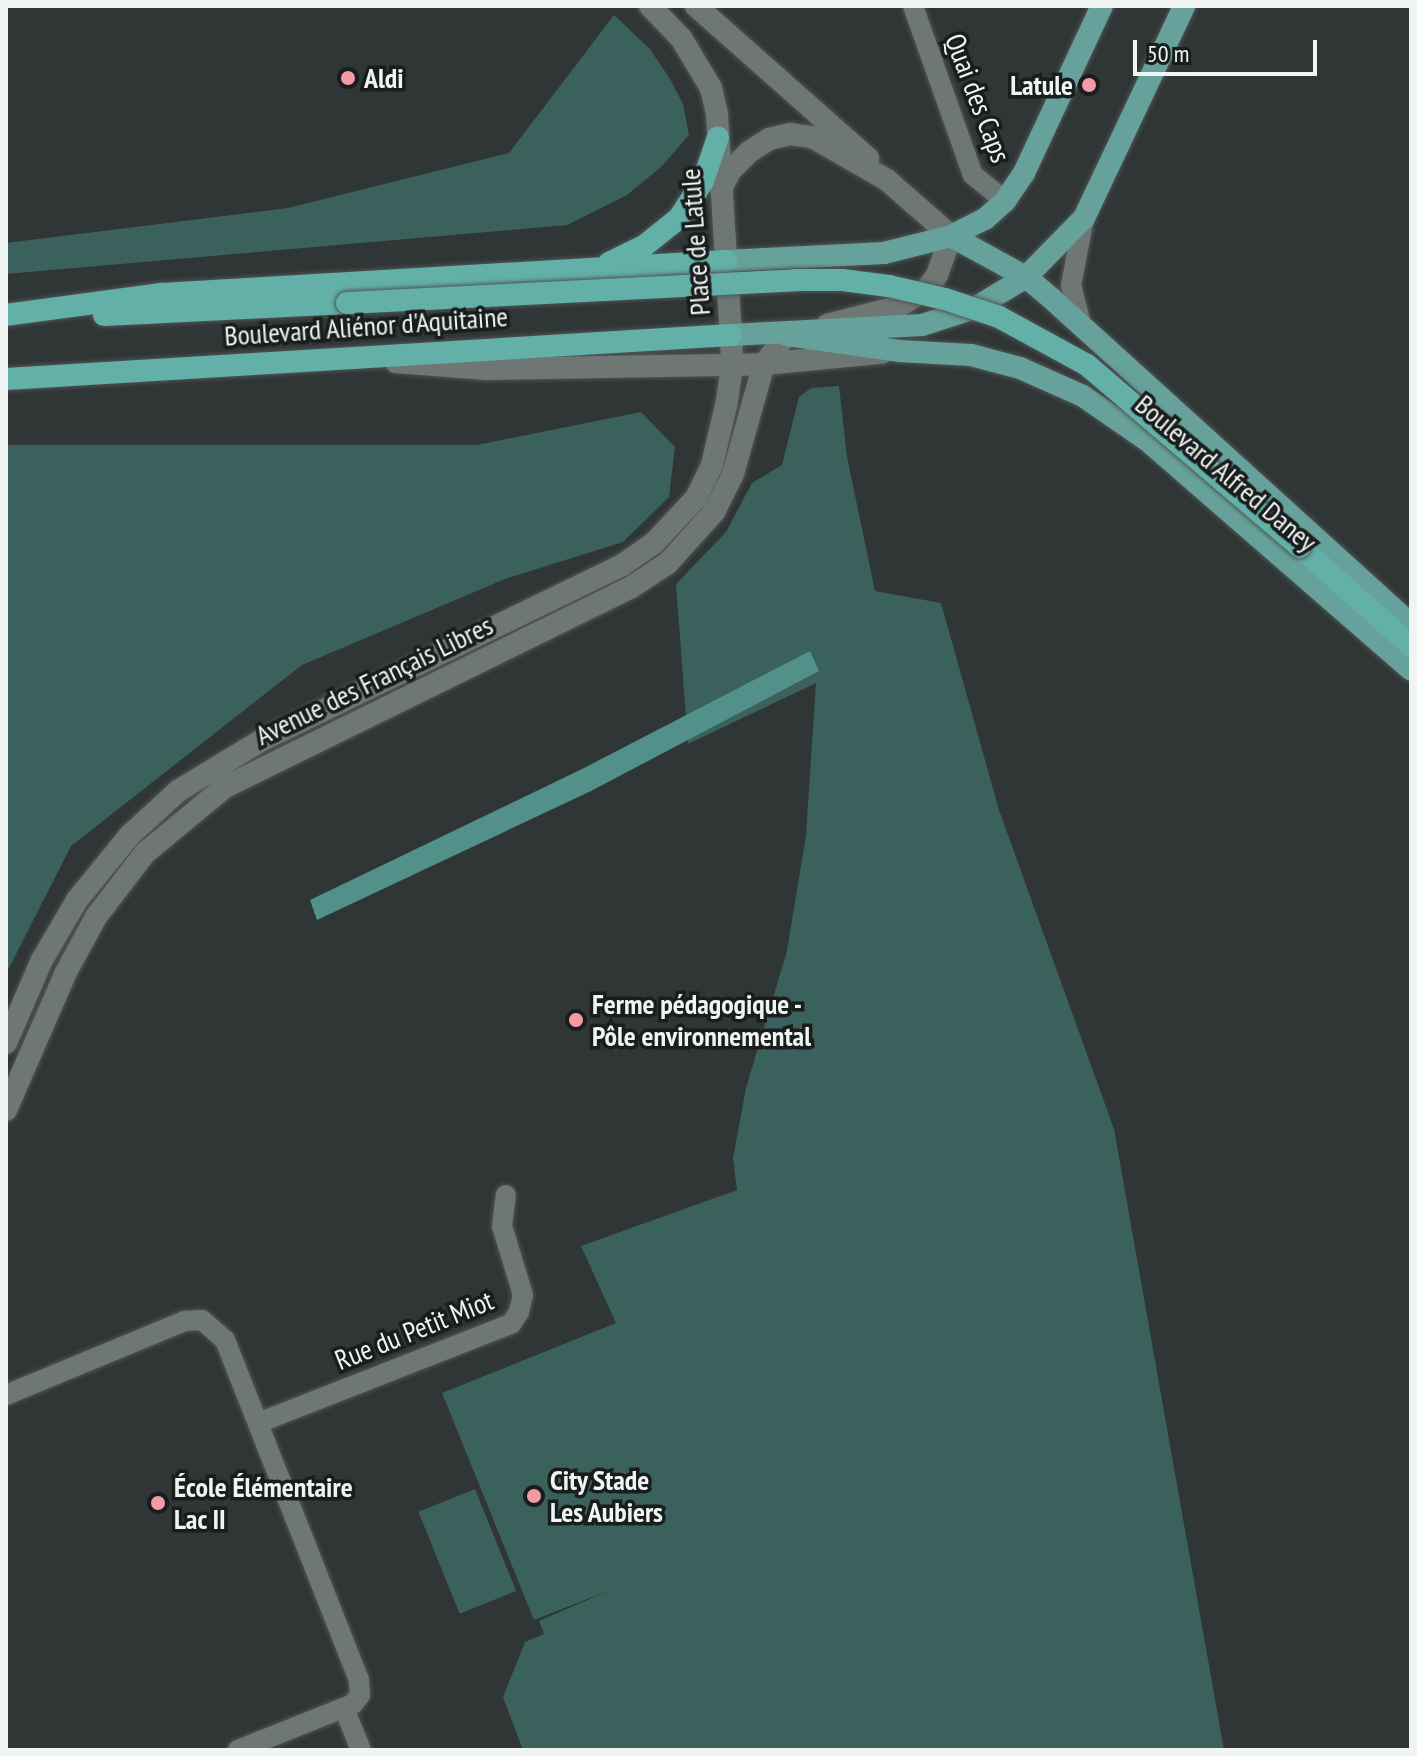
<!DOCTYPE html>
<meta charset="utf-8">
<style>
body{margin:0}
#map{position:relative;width:1417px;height:1756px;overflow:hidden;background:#2f3635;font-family:"PT Sans Narrow",sans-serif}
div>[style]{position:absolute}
.green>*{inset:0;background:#3b615c;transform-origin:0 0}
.water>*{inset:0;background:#529189}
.roads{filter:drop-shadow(0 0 2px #4f5554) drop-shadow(0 0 2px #4f5554)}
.minor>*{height:20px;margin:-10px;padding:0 10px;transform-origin:10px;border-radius:10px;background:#6f7775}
.tertiary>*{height:22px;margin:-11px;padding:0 11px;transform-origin:11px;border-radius:11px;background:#6f7775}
.secondary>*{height:22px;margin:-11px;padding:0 11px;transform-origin:11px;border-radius:11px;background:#6f7775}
.primary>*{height:22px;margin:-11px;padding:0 11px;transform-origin:11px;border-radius:11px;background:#66a29b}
.trunk>*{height:22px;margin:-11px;padding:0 11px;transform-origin:11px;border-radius:11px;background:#63b0a8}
.bridges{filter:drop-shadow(0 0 2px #4f5554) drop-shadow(0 0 2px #4f5554)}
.trunk-bridge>*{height:22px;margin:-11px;padding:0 11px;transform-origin:11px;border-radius:11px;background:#63b0a8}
.dots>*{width:22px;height:22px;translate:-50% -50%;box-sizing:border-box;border:4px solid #191d1c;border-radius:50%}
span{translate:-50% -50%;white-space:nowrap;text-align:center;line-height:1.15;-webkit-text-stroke:7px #191d1c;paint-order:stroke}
.poi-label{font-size:28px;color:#f0f5f4;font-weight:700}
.left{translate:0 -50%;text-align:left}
.right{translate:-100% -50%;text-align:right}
.street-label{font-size:28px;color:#f0f5f4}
.frame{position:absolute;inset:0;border:8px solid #f0f5f4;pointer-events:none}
.scale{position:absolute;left:1133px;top:40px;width:184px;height:36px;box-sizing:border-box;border:4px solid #f0f5f4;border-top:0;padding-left:10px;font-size:24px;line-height:28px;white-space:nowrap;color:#f0f5f4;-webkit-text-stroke:6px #191d1c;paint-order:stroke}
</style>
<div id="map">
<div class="green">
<i style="clip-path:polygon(614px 15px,650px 49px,670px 79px,683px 104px,689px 135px,662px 166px,627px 195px,567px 225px,6px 274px,6px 243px,288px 208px,509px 153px)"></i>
<i style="clip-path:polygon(839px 386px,847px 457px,875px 591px,941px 603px,999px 810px,1114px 1129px,1224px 1750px,523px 1750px,503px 1697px,525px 1642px,544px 1634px,539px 1621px,610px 1590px,534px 1620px,442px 1393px,616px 1323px,581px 1246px,737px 1190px,733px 1158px,746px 1088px,787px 951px,806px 835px,816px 683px,688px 744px,676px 584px,726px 532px,752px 483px,782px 465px,799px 397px,811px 388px)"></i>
<i style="clip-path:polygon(641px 412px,675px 447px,669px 497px,623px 542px,505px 579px,302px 665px,71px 846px,6px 974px,6px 445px,477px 445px)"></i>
<i style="left:475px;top:1489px;width:110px;height:61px;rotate:68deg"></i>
</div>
<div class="water">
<i style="clip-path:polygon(810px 651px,819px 671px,591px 791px,317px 920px,310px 900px,582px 769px)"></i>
</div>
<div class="roads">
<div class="minor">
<i style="left:913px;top:6px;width:179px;rotate:70.5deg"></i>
<i style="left:973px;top:175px;width:41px;rotate:39.1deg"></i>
<i style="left:1081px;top:324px;width:40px;rotate:-104.4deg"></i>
<i style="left:1071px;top:285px;width:68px;rotate:-79deg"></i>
<i style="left:6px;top:1395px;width:194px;rotate:-22.5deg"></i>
<i style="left:185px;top:1321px;width:17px;rotate:-3deg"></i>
<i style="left:202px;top:1320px;width:30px;rotate:41deg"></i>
<i style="left:225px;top:1340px;width:366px;rotate:68.5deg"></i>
<i style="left:359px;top:1681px;width:14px;rotate:86deg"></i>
<i style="left:360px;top:1695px;width:11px;rotate:128deg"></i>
<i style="left:353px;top:1704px;width:124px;rotate:158.2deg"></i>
<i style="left:258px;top:1423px;width:272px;rotate:-21.4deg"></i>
<i style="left:511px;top:1324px;width:14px;rotate:-56deg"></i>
<i style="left:519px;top:1312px;width:17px;rotate:-77deg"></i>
<i style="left:523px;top:1295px;width:72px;rotate:-106.9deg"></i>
<i style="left:502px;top:1226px;width:31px;rotate:-83deg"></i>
<i style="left:344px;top:1708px;width:45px;rotate:68deg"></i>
</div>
<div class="tertiary">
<i style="left:396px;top:362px;width:91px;rotate:4.4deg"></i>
<i style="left:487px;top:369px;width:277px;rotate:-1deg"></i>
<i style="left:764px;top:364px;width:118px;rotate:-5.4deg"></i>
<i style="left:6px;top:1043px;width:90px;rotate:-66.6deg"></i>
<i style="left:42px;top:960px;width:69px;rotate:-59.7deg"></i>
<i style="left:77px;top:900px;width:84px;rotate:-50.8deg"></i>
<i style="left:130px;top:835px;width:65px;rotate:-42.5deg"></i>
<i style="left:178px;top:791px;width:98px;rotate:-31.3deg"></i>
<i style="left:262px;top:740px;width:399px;rotate:-25.9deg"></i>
<i style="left:621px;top:566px;width:40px;rotate:-34.9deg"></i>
<i style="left:654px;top:543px;width:62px;rotate:-47deg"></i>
<i style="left:696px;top:498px;width:37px;rotate:-64deg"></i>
<i style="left:712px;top:465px;width:66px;rotate:-76.8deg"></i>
<i style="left:727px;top:401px;width:37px;rotate:-82deg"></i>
<i style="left:732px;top:364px;width:29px;rotate:-92deg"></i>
<i style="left:6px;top:1110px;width:148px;rotate:-66.5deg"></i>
<i style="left:65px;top:974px;width:65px;rotate:-61.5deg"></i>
<i style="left:96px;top:917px;width:81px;rotate:-52.6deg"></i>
<i style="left:145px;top:853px;width:104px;rotate:-39.5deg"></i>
<i style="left:225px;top:787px;width:451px;rotate:-26.2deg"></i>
<i style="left:630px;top:588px;width:45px;rotate:-33.3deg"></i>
<i style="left:668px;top:563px;width:69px;rotate:-48deg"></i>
<i style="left:714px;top:512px;width:42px;rotate:-63.4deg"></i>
<i style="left:733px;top:474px;width:114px;rotate:-74.3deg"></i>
<i style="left:764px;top:364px;width:37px;rotate:-52deg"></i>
</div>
<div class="secondary">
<i style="left:650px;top:6px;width:45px;rotate:45.9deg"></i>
<i style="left:681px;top:38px;width:58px;rotate:59deg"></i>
<i style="left:711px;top:88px;width:28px;rotate:77deg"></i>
<i style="left:717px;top:115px;width:220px;rotate:86.4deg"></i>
<i style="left:696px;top:6px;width:230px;rotate:41.5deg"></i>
<i style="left:721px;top:189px;width:20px;rotate:-63deg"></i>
<i style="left:730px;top:171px;width:27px;rotate:-45deg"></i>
<i style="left:749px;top:152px;width:24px;rotate:-33deg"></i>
<i style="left:769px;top:139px;width:22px;rotate:-13deg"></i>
<i style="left:790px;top:134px;width:22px;rotate:8deg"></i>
<i style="left:812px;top:137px;width:86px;rotate:29.8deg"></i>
<i style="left:887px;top:180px;width:85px;rotate:41.2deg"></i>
<i style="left:951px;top:236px;width:41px;rotate:109.7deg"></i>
<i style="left:937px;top:275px;width:16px;rotate:125deg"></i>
<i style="left:928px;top:288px;width:36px;rotate:148deg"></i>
<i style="left:897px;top:307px;width:72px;rotate:165.6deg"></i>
</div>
<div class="primary">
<i style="left:951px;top:236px;width:85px;rotate:28.7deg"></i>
<i style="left:1026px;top:277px;width:34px;rotate:40deg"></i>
<i style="left:1052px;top:299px;width:485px;rotate:42.2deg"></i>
<i style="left:726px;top:261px;width:158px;rotate:-2.9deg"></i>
<i style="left:884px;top:253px;width:69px;rotate:-14.2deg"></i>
<i style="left:951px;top:236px;width:38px;rotate:-27deg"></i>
<i style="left:985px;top:219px;width:27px;rotate:-42deg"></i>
<i style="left:1005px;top:201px;width:34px;rotate:-56deg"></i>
<i style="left:1024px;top:173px;width:184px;rotate:-65deg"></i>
<i style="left:731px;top:335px;width:191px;rotate:-3deg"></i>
<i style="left:922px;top:325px;width:56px;rotate:-17.8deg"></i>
<i style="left:975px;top:308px;width:60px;rotate:-31.3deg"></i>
<i style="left:1026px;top:277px;width:83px;rotate:-45.5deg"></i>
<i style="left:1084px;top:218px;width:234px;rotate:-64.7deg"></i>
<i style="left:787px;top:335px;width:113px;rotate:8.1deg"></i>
<i style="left:899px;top:351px;width:72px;rotate:3.2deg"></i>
<i style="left:971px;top:355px;width:51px;rotate:14.9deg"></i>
<i style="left:1020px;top:368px;width:69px;rotate:24deg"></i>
<i style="left:1083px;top:396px;width:79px;rotate:34.7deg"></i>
<i style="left:1148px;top:441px;width:349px;rotate:41deg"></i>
</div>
<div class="trunk">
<i style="left:609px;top:263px;width:39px;rotate:-26deg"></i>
<i style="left:644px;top:246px;width:45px;rotate:-38.7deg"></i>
<i style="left:679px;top:218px;width:44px;rotate:-57deg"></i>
<i style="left:703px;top:181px;width:46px;rotate:-71.2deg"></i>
<i style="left:6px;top:315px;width:157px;rotate:-7.7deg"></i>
<i style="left:162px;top:294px;width:565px;rotate:-3.35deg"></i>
<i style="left:104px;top:315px;width:243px;rotate:-2.8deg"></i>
<i style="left:6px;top:379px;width:726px;rotate:-3.47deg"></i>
<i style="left:1300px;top:547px;width:149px;rotate:41.7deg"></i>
</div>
</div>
<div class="bridges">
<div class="trunk-bridge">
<i style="left:347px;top:303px;width:450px;rotate:-2.9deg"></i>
<i style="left:796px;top:280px;width:46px"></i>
<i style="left:842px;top:280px;width:47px;rotate:7.3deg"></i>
<i style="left:889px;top:286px;width:57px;rotate:13.1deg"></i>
<i style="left:945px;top:299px;width:57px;rotate:18.4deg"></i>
<i style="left:999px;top:317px;width:100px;rotate:28.6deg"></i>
<i style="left:1087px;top:365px;width:280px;rotate:40.5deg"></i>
</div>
</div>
<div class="dots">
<i style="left:348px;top:78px;background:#f49aa6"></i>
<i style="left:1089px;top:85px;background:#f49aa6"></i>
<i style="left:576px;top:1020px;background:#f49aa6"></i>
<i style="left:534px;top:1496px;background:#f49aa6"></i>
<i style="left:158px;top:1503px;background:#f49aa6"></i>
</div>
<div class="poi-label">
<span class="left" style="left:364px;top:78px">Aldi</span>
<span class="right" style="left:1073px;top:85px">Latule</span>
<span class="left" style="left:592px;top:1020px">Ferme pédagogique -<br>Pôle environnemental</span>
<span class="left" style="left:550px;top:1496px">City Stade<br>Les Aubiers</span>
<span class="left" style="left:174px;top:1503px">École Élémentaire<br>Lac II</span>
</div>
<div class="street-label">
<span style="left:978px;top:98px;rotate:69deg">Quai des Caps</span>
<span style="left:695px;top:242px;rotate:-94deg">Place de Latule</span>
<span style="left:366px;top:326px;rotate:-4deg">Boulevard Aliénor d'Aquitaine</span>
<span style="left:1226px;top:473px;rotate:40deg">Boulevard Alfred Daney</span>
<span style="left:374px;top:680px;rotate:-26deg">Avenue des Français Libres</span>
<span style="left:414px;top:1330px;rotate:-22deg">Rue du Petit Miot</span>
</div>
<div class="frame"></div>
<div class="scale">50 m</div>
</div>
